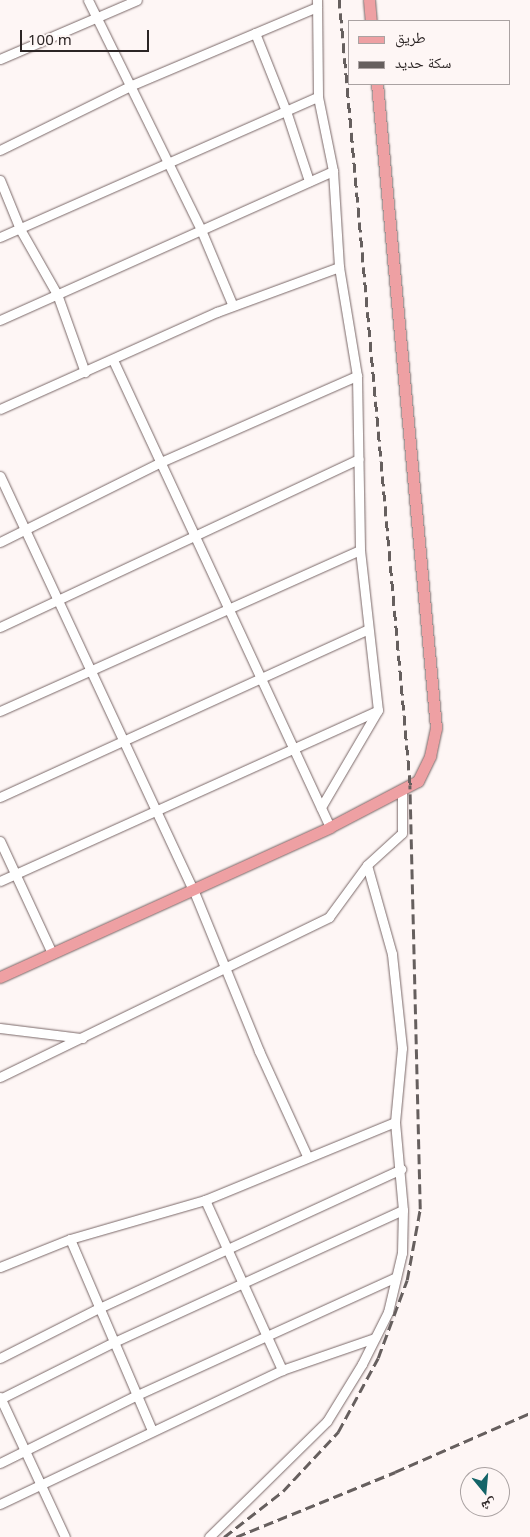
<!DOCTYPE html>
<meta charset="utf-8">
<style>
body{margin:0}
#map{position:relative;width:530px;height:1537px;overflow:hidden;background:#fef6f5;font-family:"Noto Sans","Noto Naskh Arabic",sans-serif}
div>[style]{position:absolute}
.roads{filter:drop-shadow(0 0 1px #7a6868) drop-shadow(0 0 1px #7a6868)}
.minor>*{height:9px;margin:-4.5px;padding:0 4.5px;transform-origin:4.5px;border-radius:4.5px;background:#fff}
.major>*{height:11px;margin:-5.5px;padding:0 5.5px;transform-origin:5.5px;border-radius:5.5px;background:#eea0a3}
.rail>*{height:2.5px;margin-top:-1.25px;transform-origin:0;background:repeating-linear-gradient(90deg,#665f5e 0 10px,transparent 0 15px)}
span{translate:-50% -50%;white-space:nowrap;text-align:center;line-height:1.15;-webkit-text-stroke:4px #fef6f5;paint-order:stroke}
.legend{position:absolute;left:348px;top:20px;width:162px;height:65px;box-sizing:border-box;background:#fef6f5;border:1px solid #aaa2a2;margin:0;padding:6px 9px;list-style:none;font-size:15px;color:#2c2525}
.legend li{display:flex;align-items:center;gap:10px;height:25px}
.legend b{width:25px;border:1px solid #aaa2a2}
.north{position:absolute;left:460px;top:1467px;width:50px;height:50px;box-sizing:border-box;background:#fef6f5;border:1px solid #aaa2a2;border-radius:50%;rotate:163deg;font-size:14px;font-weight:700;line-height:20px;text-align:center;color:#2c2525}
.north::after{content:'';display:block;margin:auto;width:18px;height:22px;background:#146468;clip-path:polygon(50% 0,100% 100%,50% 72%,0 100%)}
.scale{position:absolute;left:20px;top:30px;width:129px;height:22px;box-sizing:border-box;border:2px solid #2c2525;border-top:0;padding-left:6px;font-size:15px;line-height:18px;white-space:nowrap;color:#2c2525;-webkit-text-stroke:4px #fef6f5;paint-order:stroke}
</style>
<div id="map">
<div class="roads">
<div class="minor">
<i style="left:88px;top:0;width:256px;rotate:63.8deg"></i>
<i style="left:201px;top:230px;width:82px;rotate:67.2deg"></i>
<i style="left:317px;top:0;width:97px;rotate:89.4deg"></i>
<i style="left:318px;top:97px;width:76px;rotate:78.5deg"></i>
<i style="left:333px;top:171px;width:96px;rotate:86.4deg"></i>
<i style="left:339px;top:267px;width:110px;rotate:80.6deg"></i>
<i style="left:357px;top:376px;width:174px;rotate:89deg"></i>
<i style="left:360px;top:550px;width:161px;rotate:83.6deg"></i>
<i style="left:378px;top:710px;width:113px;rotate:120.4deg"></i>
<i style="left:255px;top:33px;width:84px;rotate:68.3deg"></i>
<i style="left:286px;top:111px;width:74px;rotate:71.8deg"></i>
<i style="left:0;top:59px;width:149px;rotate:-23.3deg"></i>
<i style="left:0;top:150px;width:147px;rotate:-26.2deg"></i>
<i style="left:132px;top:85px;width:201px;rotate:-22.9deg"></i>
<i style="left:0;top:180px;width:53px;rotate:67.8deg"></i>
<i style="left:20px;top:229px;width:75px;rotate:60.4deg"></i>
<i style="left:57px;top:294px;width:83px;rotate:70.3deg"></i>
<i style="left:0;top:237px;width:347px;rotate:-23.8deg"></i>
<i style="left:0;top:320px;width:365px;rotate:-24.1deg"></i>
<i style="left:113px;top:360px;width:515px;rotate:65.08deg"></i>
<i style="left:0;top:409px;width:238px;rotate:-24.1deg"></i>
<i style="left:217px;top:312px;width:130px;rotate:-20.2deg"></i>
<i style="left:0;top:476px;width:456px;rotate:65deg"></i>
<i style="left:193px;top:889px;width:175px;rotate:67.8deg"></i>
<i style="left:259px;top:1051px;width:115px;rotate:65.4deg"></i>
<i style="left:0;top:542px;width:182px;rotate:-26.4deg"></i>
<i style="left:163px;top:461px;width:212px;rotate:-23.7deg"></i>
<i style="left:0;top:627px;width:396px;rotate:-25.1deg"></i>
<i style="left:0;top:711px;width:394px;rotate:-24.1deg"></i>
<i style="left:0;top:797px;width:403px;rotate:-24.5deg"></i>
<i style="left:0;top:841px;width:123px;rotate:65.1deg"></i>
<i style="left:0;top:881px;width:414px;rotate:-24.3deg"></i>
<i style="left:0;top:1028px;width:83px;rotate:7deg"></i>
<i style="left:0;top:1077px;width:366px;rotate:-25.9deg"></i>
<i style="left:329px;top:917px;width:64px;rotate:-53.8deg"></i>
<i style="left:367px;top:865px;width:47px;rotate:-42.4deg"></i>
<i style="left:402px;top:833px;width:43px;rotate:-90deg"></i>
<i style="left:205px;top:1200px;width:187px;rotate:65.6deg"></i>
<i style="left:70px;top:1239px;width:208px;rotate:66.8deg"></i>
<i style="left:0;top:1267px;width:75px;rotate:-21.8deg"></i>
<i style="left:70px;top:1239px;width:141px;rotate:-16.1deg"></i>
<i style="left:205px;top:1200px;width:205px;rotate:-22.3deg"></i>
<i style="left:0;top:1358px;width:109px;rotate:-26.8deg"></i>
<i style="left:97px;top:1309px;width:335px;rotate:-24.7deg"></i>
<i style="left:0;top:1397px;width:154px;rotate:65.1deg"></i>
<i style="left:0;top:1399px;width:125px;rotate:-26.6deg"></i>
<i style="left:112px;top:1343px;width:320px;rotate:-24.6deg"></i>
<i style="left:0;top:1463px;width:151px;rotate:-26.4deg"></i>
<i style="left:135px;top:1396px;width:287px;rotate:-24.5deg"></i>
<i style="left:0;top:1504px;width:312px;rotate:-25.4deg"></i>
<i style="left:282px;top:1370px;width:98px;rotate:-19deg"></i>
<i style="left:209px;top:1537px;width:165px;rotate:-44.5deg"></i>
<i style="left:327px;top:1421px;width:67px;rotate:-58.4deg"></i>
<i style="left:362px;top:1364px;width:58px;rotate:-63.4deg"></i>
<i style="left:388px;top:1312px;width:61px;rotate:-76.7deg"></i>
<i style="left:402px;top:1253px;width:43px;rotate:-88.7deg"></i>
<i style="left:403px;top:1210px;width:88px;rotate:-95.2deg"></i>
<i style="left:395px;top:1122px;width:74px;rotate:-84.6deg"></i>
<i style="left:402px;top:1048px;width:95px;rotate:-96.1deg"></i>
<i style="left:392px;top:954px;width:92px;rotate:-105.7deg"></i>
</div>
<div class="major">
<i style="left:369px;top:0;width:21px;rotate:85deg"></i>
<i style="left:0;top:977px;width:362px;rotate:-24.4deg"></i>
<i style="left:330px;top:827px;width:99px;rotate:-27.6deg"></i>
<i style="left:418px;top:781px;width:28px;rotate:-64deg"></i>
<i style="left:430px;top:756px;width:29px;rotate:-78deg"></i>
<i style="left:436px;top:728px;width:647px;rotate:-95.23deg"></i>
</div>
</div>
<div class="rail">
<i style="left:224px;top:1537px;width:75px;rotate:-37.9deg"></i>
<i style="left:283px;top:1491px;width:81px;rotate:-47deg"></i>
<i style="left:338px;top:1432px;width:84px;rotate:-61.6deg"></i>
<i style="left:378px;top:1358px;width:83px;rotate:-69.6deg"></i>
<i style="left:407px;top:1280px;width:72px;rotate:-79.6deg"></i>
<i style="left:420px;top:1209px;width:424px;rotate:-91.4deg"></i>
<i style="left:410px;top:785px;width:788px;rotate:-95.17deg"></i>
<i style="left:236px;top:1537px;width:172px;rotate:-22.2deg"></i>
<i style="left:395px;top:1472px;width:147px;rotate:-23.6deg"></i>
</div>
<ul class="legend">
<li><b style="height:6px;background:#eea0a3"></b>طريق</li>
<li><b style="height:6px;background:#665f5e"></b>سكة حديد</li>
</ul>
<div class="north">ش</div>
<div class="scale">100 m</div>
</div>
